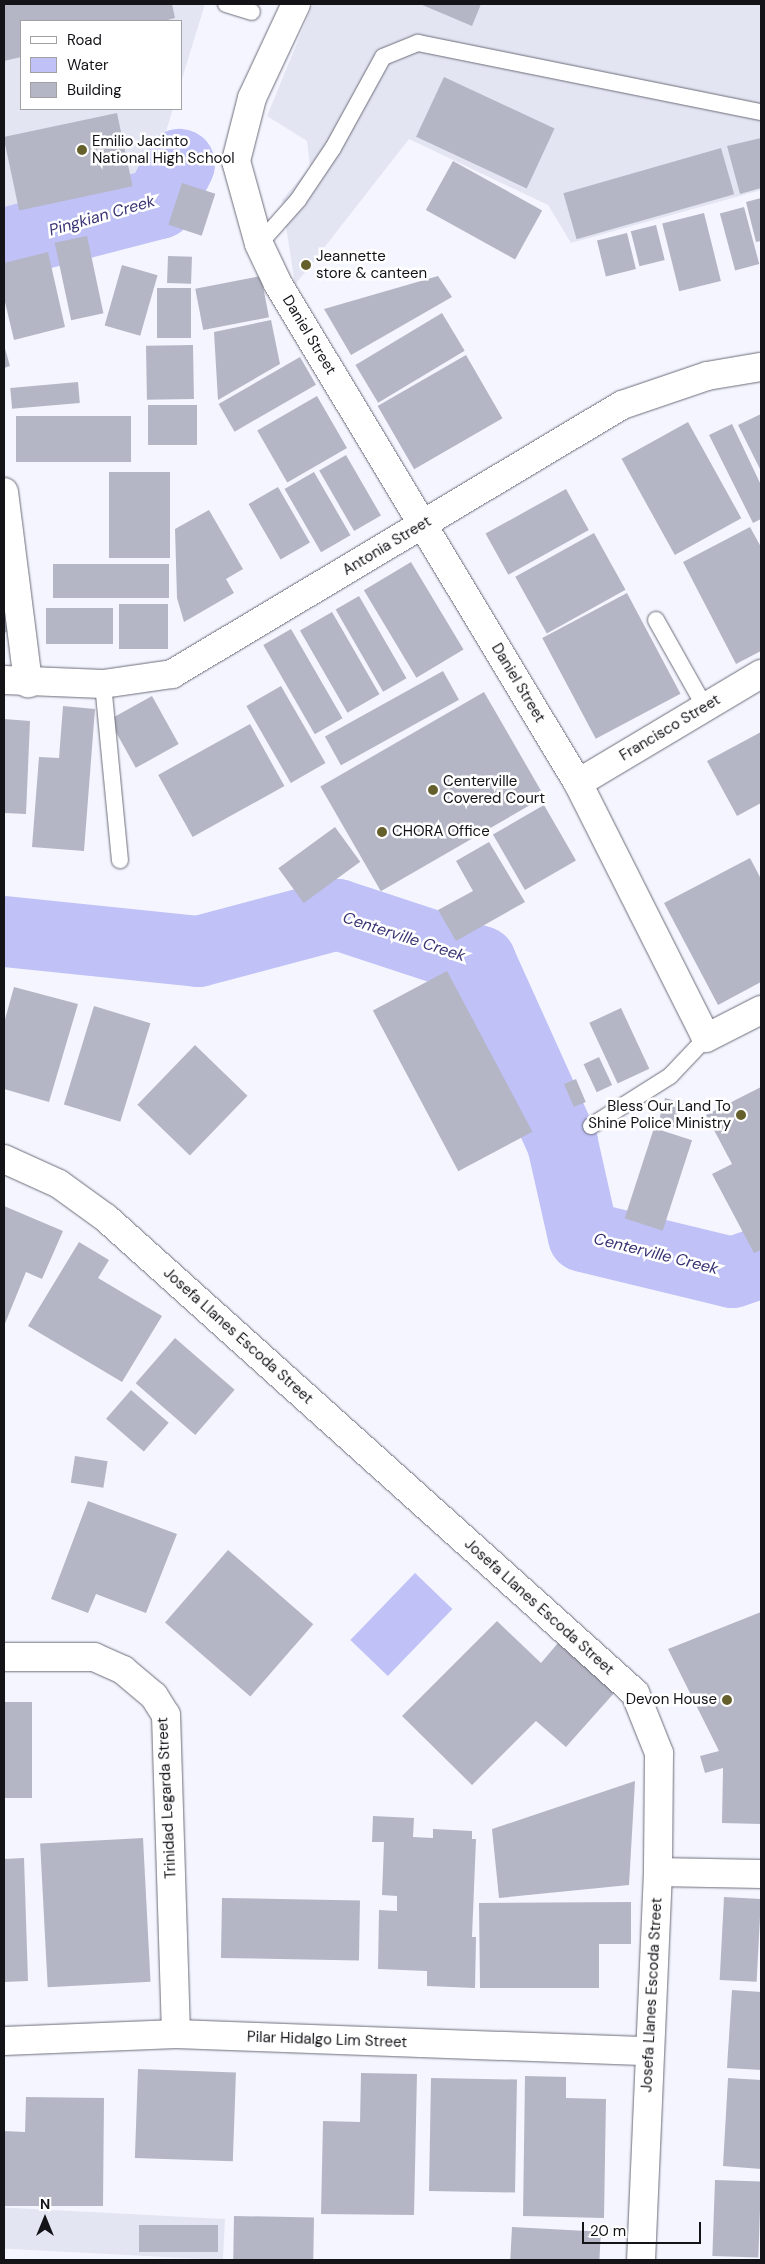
<!DOCTYPE html>
<style>
body{margin:0}
#map{position:relative;width:765px;height:2264px;overflow:hidden;background:#f5f5ff;font-family:"DM Sans",sans-serif}
div>[style]{position:absolute}
.built>*{inset:0;background:#e4e5f3;transform-origin:0 0}
.water>*{inset:0;background:#bfc1f7;transform-origin:0 0}
.river>*{height:71px;margin:-35.5px;padding:0 35.5px;transform-origin:35.5px;border-radius:35.5px;background:#bfc1f7}
.building>*{inset:0;background:#b5b6c5;transform-origin:0 0}
.roads{filter:drop-shadow(0 0 1px #6c6d7a) drop-shadow(0 0 1px #6c6d7a)}
.lane>*{height:16px;margin:-8px;padding:0 8px;transform-origin:8px;border-radius:8px;background:#fff}
.street>*{height:28px;margin:-14px;padding:0 14px;transform-origin:14px;border-radius:14px;background:#fff}
.dots>*{width:14px;height:14px;translate:-50% -50%;box-sizing:border-box;border:2px solid #fff;border-radius:50%}
span{translate:-50% -50%;white-space:nowrap;text-align:center;line-height:1.15;-webkit-text-stroke:5px #fff;paint-order:stroke}
.poi-label{font-size:15px;color:#131318}
.left{translate:0 -50%;text-align:left}
.right{translate:-100% -50%;text-align:right}
.street-label{font-size:15px;color:#131318}
.water-label{font-size:16px;color:#383373;font-style:italic}
.frame{position:absolute;inset:0;border:5px solid #131318;pointer-events:none}
.legend{position:absolute;left:20px;top:20px;width:162px;height:90px;box-sizing:border-box;background:#fff;border:1px solid #a1a1a3;margin:0;padding:6px 9px;list-style:none;font-size:15px;color:#131318}
.legend li{display:flex;align-items:center;gap:10px;height:25px}
.legend b{width:25px;border:1px solid #a1a1a3}
.north{position:absolute;left:20px;top:2194px;width:50px;height:50px;-webkit-text-stroke:4px #fff;paint-order:stroke;rotate:0deg;font-size:14px;font-weight:700;line-height:20px;text-align:center;color:#131318}
.north::after{content:'';display:block;margin:auto;width:18px;height:22px;background:#131318;clip-path:polygon(50% 0,100% 100%,50% 72%,0 100%)}
.scale{position:absolute;left:582px;top:2222px;width:119px;height:22px;box-sizing:border-box;border:2px solid #131318;border-top:0;padding-left:6px;font-size:15px;line-height:18px;white-space:nowrap;color:#131318;-webkit-text-stroke:4px #fff;paint-order:stroke}
</style>
<div id="map">
<div class="built">
<i style="clip-path:polygon(4px 4px,205px 4px,181px 82px,181px 21px,21px 21px,21px 109px,173px 109px,147px 192px,4px 227px)"></i>
<i style="clip-path:polygon(313px 4px,761px 4px,761px 190px,571px 243px,548px 205px,409px 139px,295px 285px,282px 200px,310px 167px,307px 141px,267px 116px)"></i>
<i style="left:225px;top:2219px;width:41px;height:221px;rotate:93deg"></i>
</div>
<div class="water">
<i style="left:415px;top:1573px;width:52px;height:93px;rotate:44deg"></i>
</div>
<div class="river">
<i style="left:4px;top:243px;width:160px;rotate:-14.5deg"></i>
<i style="left:159px;top:203px;width:44px;rotate:-62.9deg"></i>
<i style="left:4px;top:931px;width:195px;rotate:5.9deg"></i>
<i style="left:198px;top:951px;width:144px;rotate:-14.9deg"></i>
<i style="left:337px;top:914px;width:151px;rotate:18.2deg"></i>
<i style="left:480px;top:961px;width:200px;rotate:65.7deg"></i>
<i style="left:562px;top:1143px;width:95px;rotate:77.3deg"></i>
<i style="left:583px;top:1236px;width:153px;rotate:13.6deg"></i>
<i style="left:732px;top:1272px;width:31px;rotate:-19deg"></i>
</div>
<div class="building">
<i style="clip-path:polygon(4px 4px,172px 4px,175px 18px,164px 21px,21px 21px,21px 57px,4px 61px)"></i>
<i style="clip-path:polygon(420px 4px,481px 4px,472px 26px)"></i>
<i style="left:444px;top:77px;width:122px;height:66px;rotate:25deg"></i>
<i style="left:117px;top:113px;width:75px;height:116px;rotate:78deg"></i>
<i style="clip-path:polygon(761px 138px,761px 188px,740px 194px,727px 146px)"></i>
<i style="left:721px;top:148px;width:48px;height:164px;rotate:74deg"></i>
<i style="left:453px;top:161px;width:102px;height:56px;rotate:29deg"></i>
<i style="left:182px;top:183px;width:35px;height:44px;rotate:18deg"></i>
<i style="clip-path:polygon(761px 198px,761px 241px,756px 242px,746px 202px)"></i>
<i style="left:744px;top:207px;width:59px;height:25px;rotate:75deg"></i>
<i style="left:704px;top:213px;width:70px;height:43px;rotate:76deg"></i>
<i style="left:656px;top:225px;width:36px;height:26px;rotate:76deg"></i>
<i style="left:627px;top:233px;width:37px;height:31px;rotate:76deg"></i>
<i style="left:87px;top:236px;width:79px;height:33px;rotate:78deg"></i>
<i style="clip-path:polygon(48px 252px,65px 327px,14px 340px,4px 298px,4px 263px)"></i>
<i style="left:168px;top:256px;width:24px;height:27px;rotate:2deg"></i>
<i style="left:122px;top:265px;width:37px;height:63px;rotate:16deg"></i>
<i style="left:261px;top:276px;width:42px;height:67px;rotate:79deg"></i>
<i style="clip-path:polygon(438px 276px,452px 297px,351px 355px,324px 309px)"></i>
<i style="left:157px;top:288px;width:34px;height:50px"></i>
<i style="left:442px;top:313px;width:44px;height:101px;rotate:59deg"></i>
<i style="clip-path:polygon(271px 320px,280px 364px,218px 400px,214px 332px)"></i>
<i style="clip-path:polygon(4px 345px,10px 366px,4px 368px)"></i>
<i style="left:193px;top:345px;width:54px;height:47px;rotate:89deg"></i>
<i style="left:466px;top:355px;width:73px;height:102px;rotate:60deg"></i>
<i style="left:300px;top:357px;width:32px;height:94px;rotate:60deg"></i>
<i style="left:78px;top:382px;width:21px;height:68px;rotate:85deg"></i>
<i style="left:317px;top:396px;width:60px;height:69px;rotate:60deg"></i>
<i style="left:197px;top:405px;width:40px;height:49px;rotate:90deg"></i>
<i style="clip-path:polygon(761px 414px,761px 471px,738px 425px)"></i>
<i style="left:16px;top:416px;width:115px;height:46px"></i>
<i style="left:688px;top:422px;width:110px;height:76px;rotate:61deg"></i>
<i style="clip-path:polygon(732px 424px,761px 485px,761px 519px,753px 523px,709px 435px)"></i>
<i style="left:346px;top:455px;width:70px;height:31px;rotate:60deg"></i>
<i style="left:109px;top:472px;width:61px;height:86px"></i>
<i style="left:314px;top:472px;width:73px;height:34px;rotate:60deg"></i>
<i style="left:278px;top:487px;width:64px;height:34px;rotate:60deg"></i>
<i style="left:566px;top:489px;width:47px;height:92px;rotate:61deg"></i>
<i style="clip-path:polygon(209px 510px,243px 569px,226px 579px,234px 593px,184px 622px,177px 598px,175px 529px)"></i>
<i style="clip-path:polygon(750px 527px,761px 547px,761px 651px,736px 664px,683px 562px)"></i>
<i style="left:594px;top:533px;width:65px;height:90px;rotate:61deg"></i>
<i style="left:411px;top:562px;width:102px;height:55px;rotate:59deg"></i>
<i style="left:53px;top:564px;width:116px;height:34px"></i>
<i style="left:627px;top:593px;width:114px;height:96px;rotate:62deg"></i>
<i style="left:359px;top:596px;width:95px;height:27px;rotate:60deg"></i>
<i style="left:119px;top:604px;width:49px;height:45px"></i>
<i style="left:14px;top:606px;width:26px;height:10px;rotate:88deg"></i>
<i style="left:46px;top:608px;width:67px;height:36px"></i>
<i style="left:332px;top:612px;width:95px;height:37px;rotate:60deg"></i>
<i style="left:291px;top:629px;width:103px;height:32px;rotate:60deg"></i>
<i style="left:443px;top:671px;width:33px;height:135px;rotate:61deg"></i>
<i style="left:281px;top:686px;width:89px;height:40px;rotate:60deg"></i>
<i style="left:484px;top:692px;width:121px;height:189px;rotate:60deg"></i>
<i style="left:152px;top:696px;width:55px;height:49px;rotate:61deg"></i>
<i style="clip-path:polygon(63px 706px,95px 709px,84px 851px,32px 847px,39px 757px,59px 758px)"></i>
<i style="clip-path:polygon(4px 719px,30px 721px,26px 814px,4px 813px)"></i>
<i style="left:250px;top:724px;width:71px;height:105px;rotate:61deg"></i>
<i style="clip-path:polygon(761px 732px,761px 803px,737px 816px,707px 761px)"></i>
<i style="left:544px;top:805px;width:64px;height:59px;rotate:60deg"></i>
<i style="left:335px;top:827px;width:43px;height:70px;rotate:54deg"></i>
<i style="clip-path:polygon(489px 842px,525px 902px,456px 941px,438px 910px,473px 891px,456px 861px)"></i>
<i style="clip-path:polygon(750px 858px,761px 879px,761px 982px,718px 1005px,664px 903px)"></i>
<i style="left:447px;top:971px;width:182px;height:84px;rotate:62deg"></i>
<i style="clip-path:polygon(14px 987px,78px 1004px,49px 1102px,4px 1089px,4px 1023px)"></i>
<i style="left:94px;top:1006px;width:59px;height:103px;rotate:17deg"></i>
<i style="left:621px;top:1008px;width:67px;height:35px;rotate:65deg"></i>
<i style="left:195px;top:1045px;width:73px;height:83px;rotate:44deg"></i>
<i style="left:599px;top:1057px;width:31px;height:17px;rotate:65deg"></i>
<i style="left:576px;top:1079px;width:25px;height:13px;rotate:67deg"></i>
<i style="clip-path:polygon(761px 1087px,761px 1250px,754px 1253px,712px 1174px,732px 1164px,706px 1115px)"></i>
<i style="left:665px;top:1098px;width:16px;height:26px;rotate:15deg"></i>
<i style="left:654px;top:1128px;width:40px;height:95px;rotate:18deg"></i>
<i style="clip-path:polygon(4px 1206px,63px 1231px,42px 1279px,26px 1272px,4px 1326px)"></i>
<i style="clip-path:polygon(79px 1242px,109px 1260px,98px 1278px,162px 1316px,122px 1382px,28px 1326px)"></i>
<i style="left:175px;top:1338px;width:79px;height:60px;rotate:41deg"></i>
<i style="left:131px;top:1390px;width:50px;height:38px;rotate:41deg"></i>
<i style="left:75px;top:1456px;width:33px;height:27px;rotate:9deg"></i>
<i style="clip-path:polygon(88px 1501px,177px 1534px,146px 1613px,96px 1594px,88px 1613px,51px 1599px)"></i>
<i style="left:228px;top:1550px;width:113px;height:96px;rotate:41deg"></i>
<i style="clip-path:polygon(761px 1612px,761px 1824px,722px 1823px,723px 1768px,705px 1773px,700px 1756px,719px 1751px,668px 1649px)"></i>
<i style="clip-path:polygon(497px 1621px,541px 1663px,558px 1643px,615px 1692px,566px 1747px,536px 1721px,472px 1785px,402px 1716px)"></i>
<i style="left:4px;top:1702px;width:28px;height:96px"></i>
<i style="clip-path:polygon(635px 1781px,629px 1885px,499px 1898px,492px 1829px)"></i>
<i style="clip-path:polygon(373px 1816px,414px 1818px,413px 1837px,433px 1838px,433px 1829px,472px 1831px,472px 1839px,476px 1839px,472px 1937px,476px 1937px,475px 1988px,427px 1986px,427px 1971px,378px 1969px,379px 1910px,397px 1911px,397px 1896px,382px 1895px,384px 1842px,372px 1842px)"></i>
<i style="left:143px;top:1838px;width:144px;height:103px;rotate:87deg"></i>
<i style="clip-path:polygon(24px 1858px,28px 1981px,4px 1982px,4px 1859px)"></i>
<i style="left:724px;top:1897px;width:37px;height:83px;rotate:3deg"></i>
<i style="left:222px;top:1898px;width:138px;height:60px;rotate:1deg"></i>
<i style="clip-path:polygon(631px 1902px,631px 1944px,599px 1944px,599px 1988px,480px 1988px,479px 1903px)"></i>
<i style="clip-path:polygon(732px 1990px,761px 1992px,761px 2070px,727px 2068px)"></i>
<i style="left:138px;top:2069px;width:98px;height:89px;rotate:2deg"></i>
<i style="clip-path:polygon(361px 2073px,417px 2074px,414px 2215px,321px 2214px,323px 2121px,360px 2122px)"></i>
<i style="clip-path:polygon(525px 2076px,566px 2077px,566px 2098px,606px 2099px,604px 2218px,523px 2216px)"></i>
<i style="left:431px;top:2078px;width:86px;height:113px;rotate:1deg"></i>
<i style="clip-path:polygon(728px 2078px,761px 2080px,761px 2169px,723px 2166px)"></i>
<i style="clip-path:polygon(26px 2097px,104px 2098px,103px 2206px,4px 2206px,4px 2131px,25px 2132px)"></i>
<i style="left:715px;top:2180px;width:46px;height:76px;rotate:2deg"></i>
<i style="left:234px;top:2216px;width:80px;height:44px;rotate:1deg"></i>
<i style="left:218px;top:2225px;width:27px;height:79px;rotate:90deg"></i>
<i style="left:512px;top:2227px;width:89px;height:33px;rotate:3deg"></i>
</div>
<div class="roads">
<div class="lane">
<i style="left:226px;top:4px;width:27px;rotate:17deg"></i>
<i style="left:259px;top:244px;width:59px;rotate:-48.4deg"></i>
<i style="left:298px;top:200px;width:63px;rotate:-56.1deg"></i>
<i style="left:333px;top:148px;width:104px;rotate:-61.2deg"></i>
<i style="left:383px;top:57px;width:38px;rotate:-22deg"></i>
<i style="left:418px;top:43px;width:350px;rotate:11.4deg"></i>
<i style="left:656px;top:620px;width:100px;rotate:60.6deg"></i>
<i style="left:103px;top:684px;width:177px;rotate:84.5deg"></i>
<i style="left:591px;top:1126px;width:93px;rotate:-32.3deg"></i>
<i style="left:670px;top:1076px;width:52px;rotate:-46.5deg"></i>
</div>
<div class="street">
<i style="left:296px;top:4px;width:104px;rotate:115.1deg"></i>
<i style="left:252px;top:98px;width:65px;rotate:104.3deg"></i>
<i style="left:236px;top:161px;width:86px;rotate:74.5deg"></i>
<i style="left:259px;top:244px;width:44px;rotate:64.6deg"></i>
<i style="left:278px;top:284px;width:582px;rotate:58.99deg"></i>
<i style="left:578px;top:783px;width:285px;rotate:63.3deg"></i>
<i style="left:706px;top:1038px;width:62px;rotate:-27deg"></i>
<i style="left:4px;top:492px;width:193px;rotate:82.8deg"></i>
<i style="left:4px;top:680px;width:99px;rotate:2.3deg"></i>
<i style="left:103px;top:684px;width:70px;rotate:-8.2deg"></i>
<i style="left:172px;top:674px;width:524px;rotate:-30.87deg"></i>
<i style="left:622px;top:405px;width:90px;rotate:-18.8deg"></i>
<i style="left:707px;top:376px;width:55px;rotate:-9.5deg"></i>
<i style="left:578px;top:783px;width:213px;rotate:-30.8deg"></i>
<i style="left:4px;top:1159px;width:60px;rotate:24.4deg"></i>
<i style="left:59px;top:1184px;width:58px;rotate:35.9deg"></i>
<i style="left:106px;top:1218px;width:711px;rotate:41.92deg"></i>
<i style="left:635px;top:1693px;width:65px;rotate:68.2deg"></i>
<i style="left:659px;top:1753px;width:119px;rotate:90.5deg"></i>
<i style="left:658px;top:1872px;width:388px;rotate:92.5deg"></i>
<i style="left:4px;top:1657px;width:90px"></i>
<i style="left:94px;top:1657px;width:32px;rotate:24deg"></i>
<i style="left:123px;top:1670px;width:40px;rotate:40deg"></i>
<i style="left:154px;top:1696px;width:22px;rotate:58deg"></i>
<i style="left:166px;top:1715px;width:319px;rotate:88.2deg"></i>
<i style="left:658px;top:1872px;width:103px;rotate:1.1deg"></i>
<i style="left:4px;top:2041px;width:172px;rotate:-2.3deg"></i>
<i style="left:176px;top:2034px;width:473px;rotate:2.1deg"></i>
</div>
</div>
<div class="dots">
<i style="left:82px;top:150px;background:#655f2b"></i>
<i style="left:306px;top:265px;background:#655f2b"></i>
<i style="left:433px;top:790px;background:#655f2b"></i>
<i style="left:382px;top:832px;background:#655f2b"></i>
<i style="left:741px;top:1115px;background:#655f2b"></i>
<i style="left:727px;top:1700px;background:#655f2b"></i>
</div>
<div class="poi-label">
<span class="left" style="left:92px;top:150px">Emilio Jacinto<br>National High School</span>
<span class="left" style="left:316px;top:265px">Jeannette<br>store &amp; canteen</span>
<span class="left" style="left:443px;top:790px">Centerville<br>Covered Court</span>
<span class="left" style="left:392px;top:832px">CHORA Office</span>
<span class="right" style="left:731px;top:1115px">Bless Our Land To<br>Shine Police Ministry</span>
<span class="right" style="left:717px;top:1700px">Devon House</span>
</div>
<div class="street-label">
<span style="left:309px;top:335px;rotate:59deg">Daniel Street</span>
<span style="left:387px;top:546px;rotate:-31deg">Antonia Street</span>
<span style="left:518px;top:683px;rotate:59deg">Daniel Street</span>
<span style="left:670px;top:728px;rotate:-31deg">Francisco Street</span>
<span style="left:238px;top:1336px;rotate:42deg">Josefa Llanes Escoda Street</span>
<span style="left:539px;top:1607px;rotate:42deg">Josefa Llanes Escoda Street</span>
<span style="left:167px;top:1798px;rotate:-93deg">Trinidad Legarda Street</span>
<span style="left:652px;top:1995px;rotate:-87deg">Josefa Llanes Escoda Street</span>
<span style="left:327px;top:2040px;rotate:2deg">Pilar Hidalgo Lim Street</span>
</div>
<div class="water-label">
<span style="left:102px;top:216px;rotate:-16deg">Pingkian Creek</span>
<span style="left:404px;top:937px;rotate:18deg">Centerville Creek</span>
<span style="left:656px;top:1254px;rotate:14deg">Centerville Creek</span>
</div>
<div class="frame"></div>
<ul class="legend">
<li><b style="height:6px;background:#fff"></b>Road</li>
<li><b style="height:14px;background:#bfc1f7"></b>Water</li>
<li><b style="height:14px;background:#b5b6c5"></b>Building</li>
</ul>
<div class="north">N</div>
<div class="scale">20 m</div>
</div>
